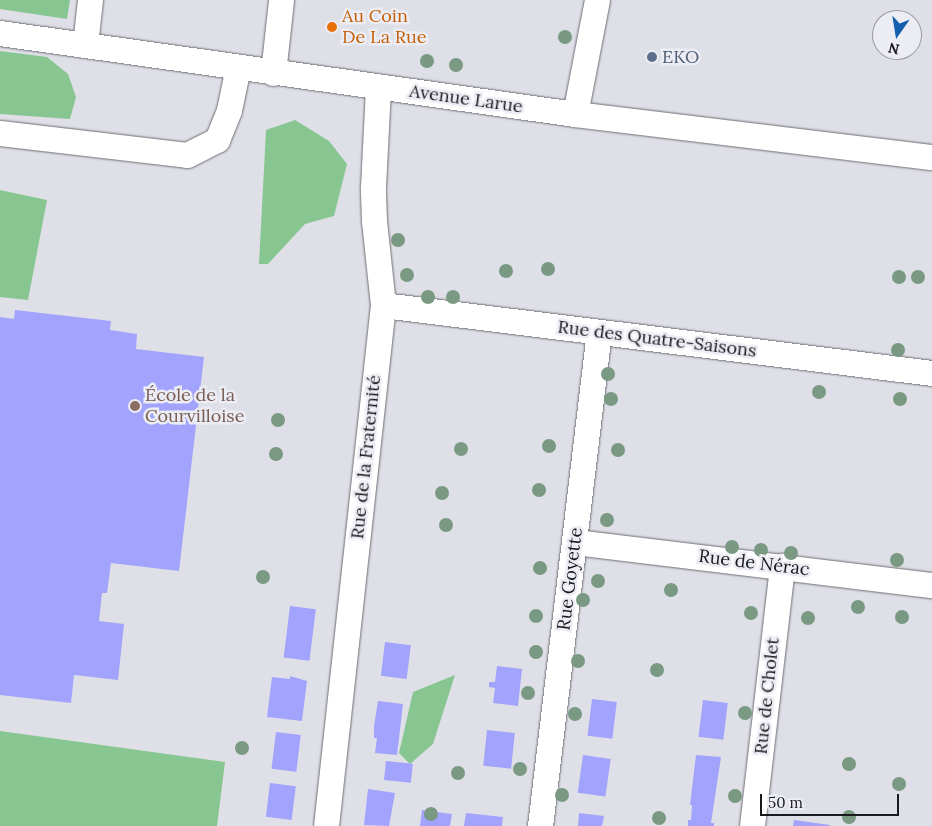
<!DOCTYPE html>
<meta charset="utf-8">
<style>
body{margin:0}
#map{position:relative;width:932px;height:826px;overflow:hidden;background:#dfdfe7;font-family:Lora,serif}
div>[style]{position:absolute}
.green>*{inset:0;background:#88c691}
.building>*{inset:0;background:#a2a3fc;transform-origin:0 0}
.roads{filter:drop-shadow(0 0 1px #6d6e74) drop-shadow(0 0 1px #6d6e74)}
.minor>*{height:25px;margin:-12.5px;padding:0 12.5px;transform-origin:12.5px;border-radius:12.5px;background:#fff}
.trees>*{width:14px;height:14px;margin:-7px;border-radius:50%;background:#799983}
.dots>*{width:14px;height:14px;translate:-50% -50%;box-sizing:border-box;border:2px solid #ececf4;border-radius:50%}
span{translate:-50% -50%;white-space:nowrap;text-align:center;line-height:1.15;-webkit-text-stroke:5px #ececf4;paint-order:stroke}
.food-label{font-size:18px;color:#c56008}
.left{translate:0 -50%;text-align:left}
.service-label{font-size:18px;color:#4e5e75}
.street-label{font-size:18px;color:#191a1c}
.education-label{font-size:18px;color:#785e54}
.north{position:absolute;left:872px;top:10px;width:50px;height:50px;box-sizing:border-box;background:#ececf4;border:1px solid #98989e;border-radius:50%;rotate:193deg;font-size:14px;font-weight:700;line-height:20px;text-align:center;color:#191a1c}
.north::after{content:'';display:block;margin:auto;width:18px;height:22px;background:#145fae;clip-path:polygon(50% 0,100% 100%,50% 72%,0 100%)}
.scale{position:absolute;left:760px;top:794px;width:139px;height:22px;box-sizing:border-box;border:2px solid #191a1c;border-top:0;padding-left:6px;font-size:15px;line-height:18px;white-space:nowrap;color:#191a1c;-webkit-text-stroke:4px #ececf4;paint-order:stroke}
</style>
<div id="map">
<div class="green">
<i style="clip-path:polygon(0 0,70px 0,67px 19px,0 9px)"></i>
<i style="clip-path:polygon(0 51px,47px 57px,68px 74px,76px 97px,70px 119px,0 114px)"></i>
<i style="clip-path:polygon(295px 120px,329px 141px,347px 164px,334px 216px,305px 224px,268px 264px,259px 264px,266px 130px)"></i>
<i style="clip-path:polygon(0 190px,47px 200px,28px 300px,0 297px)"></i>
<i style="clip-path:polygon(455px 675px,433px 744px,410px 764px,399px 753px,413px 692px)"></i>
<i style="clip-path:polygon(0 731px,225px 762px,217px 826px,0 826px)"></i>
</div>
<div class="building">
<i style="clip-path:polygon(15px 310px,111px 321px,110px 330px,137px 334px,136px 349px,204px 357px,179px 571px,111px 563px,107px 593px,102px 593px,99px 621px,124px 624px,118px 680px,74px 675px,71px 703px,0 695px,0 317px,14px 319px)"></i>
<i style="left:290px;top:606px;width:26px;height:52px;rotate:7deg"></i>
<i style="left:385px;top:642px;width:26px;height:34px;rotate:7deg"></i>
<i style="clip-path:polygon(497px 666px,522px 669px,518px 706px,493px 703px,495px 688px,489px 687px,489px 682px,495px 682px)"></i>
<i style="clip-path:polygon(290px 676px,307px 681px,302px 721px,267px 717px,272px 677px,290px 679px)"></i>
<i style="left:592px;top:699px;width:25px;height:37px;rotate:7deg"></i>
<i style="left:703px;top:700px;width:25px;height:37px;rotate:7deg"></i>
<i style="clip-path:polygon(378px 701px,403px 704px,397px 755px,375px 753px,377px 738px,374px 738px,374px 726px)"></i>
<i style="left:487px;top:730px;width:28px;height:36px;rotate:6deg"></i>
<i style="left:276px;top:732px;width:25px;height:37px;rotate:7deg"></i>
<i style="left:583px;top:755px;width:28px;height:38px;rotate:8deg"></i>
<i style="clip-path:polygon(696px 755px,721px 757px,711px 823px,714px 823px,714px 826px,688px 826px,688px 820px,691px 820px,692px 805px,690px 805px)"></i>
<i style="left:386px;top:761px;width:27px;height:19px;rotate:6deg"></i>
<i style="left:270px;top:783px;width:26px;height:34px;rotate:7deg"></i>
<i style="clip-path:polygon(368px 789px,395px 793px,389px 826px,364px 825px)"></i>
<i style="clip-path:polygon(422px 810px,452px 814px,450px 826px,420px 826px)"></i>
<i style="clip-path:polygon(466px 813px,503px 817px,502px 826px,464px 826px)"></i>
<i style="clip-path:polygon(579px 813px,604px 816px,602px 826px,578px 826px)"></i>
<i style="clip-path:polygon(794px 820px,830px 825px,830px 826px,793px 826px)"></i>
</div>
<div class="roads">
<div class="minor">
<i style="left:0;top:33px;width:581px;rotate:8.02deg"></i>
<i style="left:575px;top:114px;width:360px;rotate:6.9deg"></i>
<i style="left:85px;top:45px;width:45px;rotate:-83.7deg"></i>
<i style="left:273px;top:73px;width:73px;rotate:-83.7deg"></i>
<i style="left:575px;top:114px;width:116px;rotate:-79.1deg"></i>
<i style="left:0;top:133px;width:188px;rotate:6.7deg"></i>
<i style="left:187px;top:155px;width:34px;rotate:-27deg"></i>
<i style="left:217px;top:140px;width:32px;rotate:-68deg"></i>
<i style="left:229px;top:110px;width:44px;rotate:-78.2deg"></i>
<i style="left:383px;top:305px;width:553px;rotate:7.06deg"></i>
<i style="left:575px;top:542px;width:360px;rotate:6.9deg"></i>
<i style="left:326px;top:826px;width:524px;rotate:-83.76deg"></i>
<i style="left:383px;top:305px;width:84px;rotate:-96.1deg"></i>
<i style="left:374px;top:221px;width:34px;rotate:-92deg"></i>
<i style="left:373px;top:187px;width:100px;rotate:-87.1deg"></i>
<i style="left:540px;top:826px;width:497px;rotate:-83.2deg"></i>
<i style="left:752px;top:826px;width:262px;rotate:-83.4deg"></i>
</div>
</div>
<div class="trees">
<i style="left:565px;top:37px"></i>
<i style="left:427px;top:61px"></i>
<i style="left:456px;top:65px"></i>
<i style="left:398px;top:240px"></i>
<i style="left:548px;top:269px"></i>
<i style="left:506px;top:271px"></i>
<i style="left:407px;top:275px"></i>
<i style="left:899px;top:277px"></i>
<i style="left:918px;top:277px"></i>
<i style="left:428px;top:297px"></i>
<i style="left:453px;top:297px"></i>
<i style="left:898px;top:350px"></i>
<i style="left:608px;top:374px"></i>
<i style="left:819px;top:392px"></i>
<i style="left:611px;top:399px"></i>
<i style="left:900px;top:399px"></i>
<i style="left:278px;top:420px"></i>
<i style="left:549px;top:446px"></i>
<i style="left:461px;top:449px"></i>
<i style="left:618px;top:450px"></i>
<i style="left:276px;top:454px"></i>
<i style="left:539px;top:490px"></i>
<i style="left:442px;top:493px"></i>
<i style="left:607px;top:520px"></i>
<i style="left:446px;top:525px"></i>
<i style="left:732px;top:547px"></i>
<i style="left:761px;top:550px"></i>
<i style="left:791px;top:553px"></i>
<i style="left:897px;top:560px"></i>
<i style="left:540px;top:568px"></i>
<i style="left:263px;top:577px"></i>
<i style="left:598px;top:581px"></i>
<i style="left:671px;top:590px"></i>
<i style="left:583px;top:600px"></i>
<i style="left:858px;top:607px"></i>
<i style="left:751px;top:613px"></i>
<i style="left:536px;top:616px"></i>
<i style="left:902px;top:617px"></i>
<i style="left:808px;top:618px"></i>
<i style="left:536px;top:652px"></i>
<i style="left:578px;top:661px"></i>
<i style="left:657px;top:670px"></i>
<i style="left:528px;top:693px"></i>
<i style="left:745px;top:713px"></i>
<i style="left:575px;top:714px"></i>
<i style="left:242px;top:748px"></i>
<i style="left:849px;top:764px"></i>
<i style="left:520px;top:769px"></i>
<i style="left:458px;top:773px"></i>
<i style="left:899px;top:784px"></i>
<i style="left:562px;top:795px"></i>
<i style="left:735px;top:796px"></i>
<i style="left:431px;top:814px"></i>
<i style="left:849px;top:817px"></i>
<i style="left:659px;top:818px"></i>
</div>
<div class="dots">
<i style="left:332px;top:27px;background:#e8710a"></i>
<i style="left:652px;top:57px;background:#5c6f8a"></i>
<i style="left:135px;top:406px;background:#8d6e63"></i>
</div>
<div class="food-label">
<span class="left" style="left:342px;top:27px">Au Coin<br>De La Rue</span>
</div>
<div class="service-label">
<span class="left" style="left:662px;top:57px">EKO</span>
</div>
<div class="street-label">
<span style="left:466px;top:99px;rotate:8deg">Avenue Larue</span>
<span style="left:657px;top:339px;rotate:7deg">Rue des Quatre-Saisons</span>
<span style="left:366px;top:457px;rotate:-84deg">Rue de la Fraternité</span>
<span style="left:754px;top:563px;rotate:7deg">Rue de Nérac</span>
<span style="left:570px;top:579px;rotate:-83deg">Rue Goyette</span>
<span style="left:767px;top:696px;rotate:-84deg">Rue de Cholet</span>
</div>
<div class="education-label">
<span class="left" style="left:145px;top:406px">École de la<br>Courvilloise</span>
</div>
<div class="north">N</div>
<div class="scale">50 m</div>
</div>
